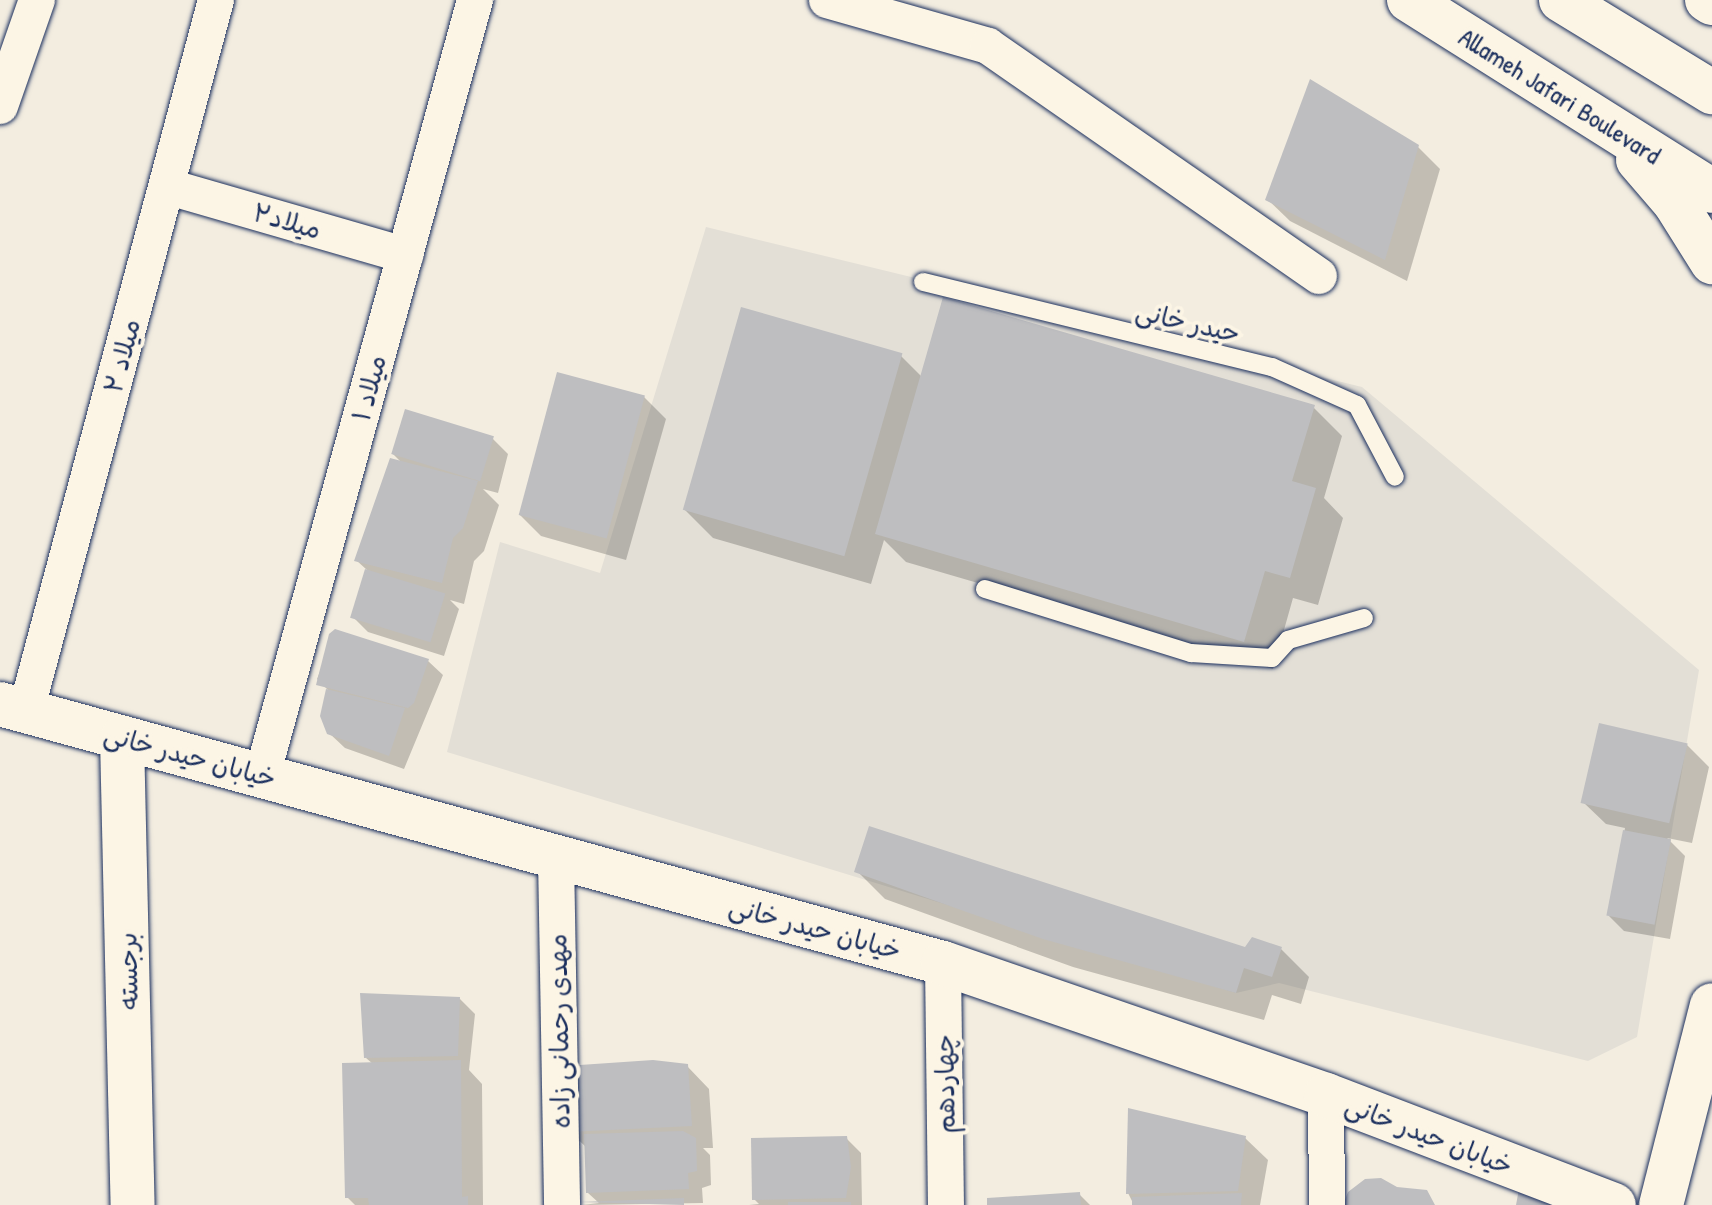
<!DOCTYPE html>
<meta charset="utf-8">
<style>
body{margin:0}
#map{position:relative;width:1712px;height:1205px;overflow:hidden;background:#f3ede0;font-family:"Patrick Hand","Playpen Sans Arabic",sans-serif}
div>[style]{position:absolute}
.built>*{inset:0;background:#e3dfd6}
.shadow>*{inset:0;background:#0003}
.building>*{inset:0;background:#bebec0;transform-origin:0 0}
.roads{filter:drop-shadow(0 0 2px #1b2f5e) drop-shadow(0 0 2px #1b2f5e)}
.service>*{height:18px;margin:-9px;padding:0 9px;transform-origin:9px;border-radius:9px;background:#fcf5e5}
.minor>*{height:36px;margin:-18px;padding:0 18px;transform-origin:18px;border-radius:18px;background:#fcf5e5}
.tertiary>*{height:44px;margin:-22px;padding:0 22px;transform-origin:22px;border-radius:22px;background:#fcf5e5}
.secondary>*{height:44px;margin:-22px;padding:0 22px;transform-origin:22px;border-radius:22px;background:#fcf5e5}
span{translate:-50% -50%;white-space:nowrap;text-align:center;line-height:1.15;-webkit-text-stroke:8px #fcf5e5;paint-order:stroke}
.street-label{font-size:26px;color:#1b2f5e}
</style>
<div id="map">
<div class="built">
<i style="clip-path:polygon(706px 227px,1362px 387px,1699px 670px,1637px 1037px,1588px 1061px,1279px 983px,1236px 993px,447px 752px,500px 542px,600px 573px)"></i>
</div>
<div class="shadow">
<i style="clip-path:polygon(1417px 146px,1440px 169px,1407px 281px,1290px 221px,1267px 199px)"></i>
<i style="clip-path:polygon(901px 356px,922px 377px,1313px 407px,1342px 436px,1324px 498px,1343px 518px,1318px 605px,1293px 598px,1273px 669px,906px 562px,884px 540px,871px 584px,713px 538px,684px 509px)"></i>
<i style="clip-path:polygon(644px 397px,666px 419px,626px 560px,541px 536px,519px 514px)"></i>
<i style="clip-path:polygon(493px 439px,508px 454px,498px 493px,483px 489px,499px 505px,484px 551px,474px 561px,464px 604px,450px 600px,459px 609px,444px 656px,368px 632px,353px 617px,367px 570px,356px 560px,402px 463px,393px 454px)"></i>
<i style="clip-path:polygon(336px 631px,428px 661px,443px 675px,404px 769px,345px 748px,329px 733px,328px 690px,317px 679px)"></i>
<i style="clip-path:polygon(1687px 745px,1709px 767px,1692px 843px,1667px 838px,1685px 856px,1670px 939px,1624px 931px,1609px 916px,1625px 828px,1606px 824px,1583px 802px)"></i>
<i style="clip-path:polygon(857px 871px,1246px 949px,1281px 949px,1309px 977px,1301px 1004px,1272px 995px,1264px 1020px,1073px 967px,885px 899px)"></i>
<i style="clip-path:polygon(460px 999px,475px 1014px,469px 1070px,482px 1084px,483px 1205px,355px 1205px,347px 1197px,373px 1064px,366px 1058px)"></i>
<i style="clip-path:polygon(687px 1066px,709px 1089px,713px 1148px,703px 1148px,710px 1155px,711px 1185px,702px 1188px,703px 1203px,582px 1205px,599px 1203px,588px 1193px,587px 1148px,570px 1132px)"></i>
<i style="clip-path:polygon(846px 1138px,861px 1153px,862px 1205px,749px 1205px,759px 1204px,754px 1199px)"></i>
<i style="clip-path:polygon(1245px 1138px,1268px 1160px,1260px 1205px,1134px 1205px,1128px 1193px)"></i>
<i style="clip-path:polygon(1079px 1194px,1090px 1205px,989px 1205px)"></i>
</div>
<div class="building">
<i style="clip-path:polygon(1310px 79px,1419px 145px,1385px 260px,1265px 200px)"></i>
<i style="clip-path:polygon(943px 297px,1315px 405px,1292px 481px,1316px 488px,1290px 578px,1265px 571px,1244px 642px,875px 534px)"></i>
<i style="left:741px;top:307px;width:168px;height:211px;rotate:16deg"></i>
<i style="left:557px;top:372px;width:91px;height:148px;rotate:15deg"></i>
<i style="left:405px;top:409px;width:93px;height:47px;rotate:17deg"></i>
<i style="clip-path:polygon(390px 458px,478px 481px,463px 528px,453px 538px,442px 583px,354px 561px)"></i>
<i style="left:365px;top:569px;width:84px;height:51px;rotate:17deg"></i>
<i style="clip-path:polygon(335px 629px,429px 659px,414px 703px,408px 708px,316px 685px,329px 634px)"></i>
<i style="clip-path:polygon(326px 689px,405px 708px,389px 756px,327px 734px,320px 716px)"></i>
<i style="left:1599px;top:723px;width:91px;height:82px;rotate:13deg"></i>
<i style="clip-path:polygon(869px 826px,1245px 947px,1252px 937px,1282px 947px,1272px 977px,1244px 968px,1236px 993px,1043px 939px,854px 872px)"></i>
<i style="left:1623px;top:830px;width:49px;height:87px;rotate:11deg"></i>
<i style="clip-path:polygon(360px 993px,460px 997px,458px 1056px,364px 1058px)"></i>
<i style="clip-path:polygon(461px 1060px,462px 1197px,468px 1196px,468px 1205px,369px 1205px,368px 1198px,345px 1198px,342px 1063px)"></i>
<i style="clip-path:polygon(653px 1060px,688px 1064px,692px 1126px,568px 1132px,565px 1066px)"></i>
<i style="clip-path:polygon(1128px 1108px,1246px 1136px,1238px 1191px,1126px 1194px)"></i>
<i style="clip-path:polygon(683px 1131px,696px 1138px,697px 1171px,688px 1173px,689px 1189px,586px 1193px,584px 1134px)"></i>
<i style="clip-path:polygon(847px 1136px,851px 1167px,846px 1198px,752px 1200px,751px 1138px)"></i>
<i style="clip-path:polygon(1381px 1178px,1397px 1187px,1427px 1190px,1435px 1205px,1343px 1205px,1348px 1192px,1365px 1179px)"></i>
<i style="clip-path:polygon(1519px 1189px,1567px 1205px,1516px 1205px)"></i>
<i style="clip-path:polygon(1080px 1192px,1081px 1205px,987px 1205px,987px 1198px)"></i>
<i style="clip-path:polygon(1242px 1193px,1241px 1205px,1132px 1205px,1132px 1197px)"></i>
<i style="clip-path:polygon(684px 1198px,684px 1205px,580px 1202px)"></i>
<i style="left:788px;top:1202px;width:63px;height:3px"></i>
</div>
<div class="roads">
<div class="service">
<i style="left:923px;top:282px;width:359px;rotate:13.7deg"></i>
<i style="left:1272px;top:367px;width:93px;rotate:24.1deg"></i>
<i style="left:1357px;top:405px;width:81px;rotate:62.2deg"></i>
<i style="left:985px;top:589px;width:216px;rotate:17.3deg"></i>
<i style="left:1191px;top:653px;width:81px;rotate:3.5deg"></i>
<i style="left:1272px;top:658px;width:24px;rotate:-48deg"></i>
<i style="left:1288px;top:640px;width:79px;rotate:-16.1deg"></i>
</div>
<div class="minor">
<i style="left:827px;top:0;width:167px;rotate:15.9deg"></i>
<i style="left:988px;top:46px;width:403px;rotate:34.8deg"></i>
<i style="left:0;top:106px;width:112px;rotate:-70.8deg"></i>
<i style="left:169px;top:187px;width:246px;rotate:16.1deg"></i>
<i style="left:26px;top:711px;width:736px;rotate:-75.04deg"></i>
<i style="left:262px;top:776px;width:805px;rotate:-74.65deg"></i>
<i style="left:556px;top:857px;width:348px;rotate:89deg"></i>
<i style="left:943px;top:963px;width:242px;rotate:89.3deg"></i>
<i style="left:1326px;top:1095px;width:110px;rotate:89.5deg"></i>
</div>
<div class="tertiary">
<i style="left:0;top:704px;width:978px;rotate:15.36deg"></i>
<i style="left:943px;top:963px;width:405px;rotate:19deg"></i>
<i style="left:1326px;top:1095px;width:308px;rotate:20.9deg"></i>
<i style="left:122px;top:738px;width:467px;rotate:88.7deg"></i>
</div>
<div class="secondary">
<i style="left:1409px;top:0;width:358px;rotate:32.2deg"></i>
<i style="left:1561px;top:0;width:177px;rotate:31.4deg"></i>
<i style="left:1707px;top:0;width:6px;rotate:31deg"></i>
<i style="left:1638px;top:160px;width:57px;rotate:49.3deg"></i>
<i style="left:1675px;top:203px;width:70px;rotate:57.9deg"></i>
<i style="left:1661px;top:1205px;width:206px;rotate:-75.7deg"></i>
</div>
</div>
<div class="street-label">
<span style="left:1560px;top:96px;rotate:32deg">Allameh Jafari Boulevard</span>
<span style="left:287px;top:221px;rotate:16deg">میلاد۲</span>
<span style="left:1188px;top:322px;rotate:13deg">حیدر خانی</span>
<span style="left:122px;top:356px;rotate:-75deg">میلاد ۲</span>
<span style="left:369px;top:388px;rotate:-75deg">میلاد ۱</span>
<span style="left:190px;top:756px;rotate:15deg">خیابان حیدر خانی</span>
<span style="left:815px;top:928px;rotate:15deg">خیابان حیدر خانی</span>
<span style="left:128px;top:971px;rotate:-91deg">برجسته</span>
<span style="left:559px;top:1031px;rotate:-91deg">مهدی رحمانی زاده</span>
<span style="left:945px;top:1084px;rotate:-91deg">چهاردهم</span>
<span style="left:1429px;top:1135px;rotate:21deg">خیابان حیدر خانی</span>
</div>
</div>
